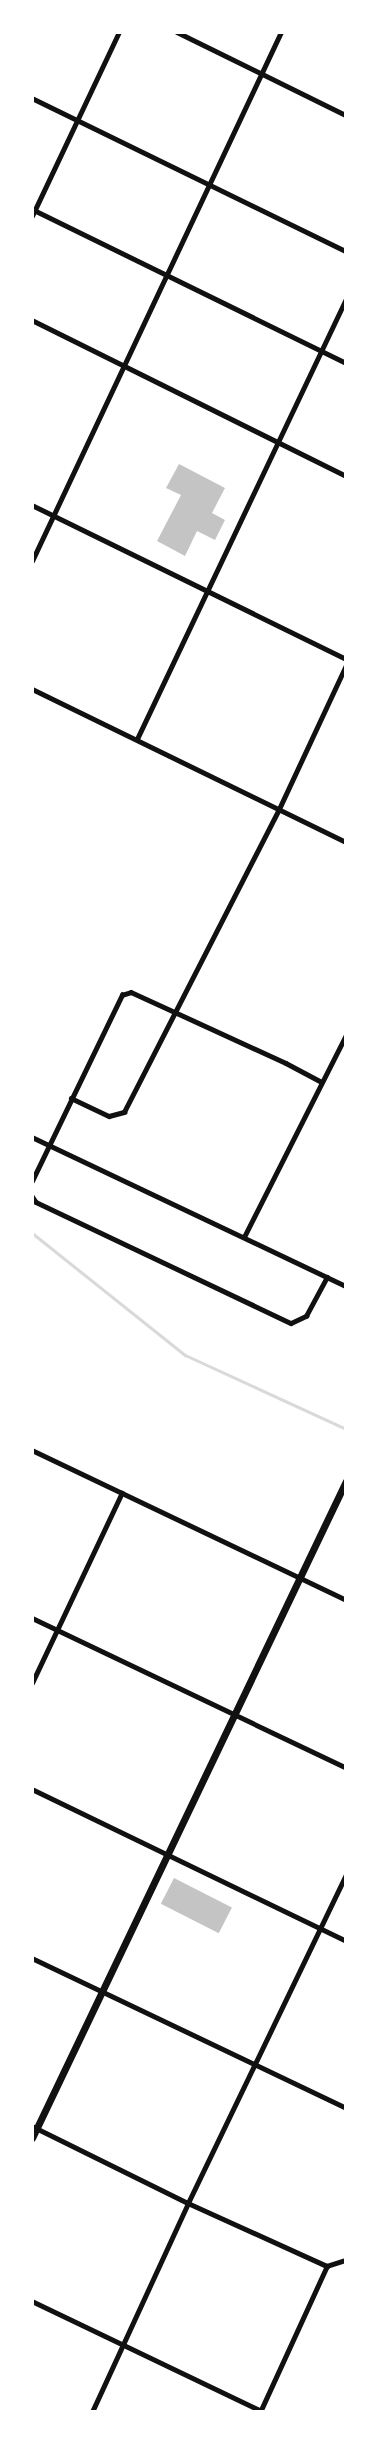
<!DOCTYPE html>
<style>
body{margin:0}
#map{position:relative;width:378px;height:2444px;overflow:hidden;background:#fff;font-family:Quicksand,sans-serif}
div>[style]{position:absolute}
.stream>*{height:3px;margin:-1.5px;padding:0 1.5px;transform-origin:1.5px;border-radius:1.5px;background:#d9d9d9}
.building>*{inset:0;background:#c4c4c4;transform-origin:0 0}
.minor>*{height:4.5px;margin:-2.25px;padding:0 2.25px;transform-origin:2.25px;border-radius:2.25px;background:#111}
.tertiary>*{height:5px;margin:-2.5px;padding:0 2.5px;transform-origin:2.5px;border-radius:2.5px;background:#111}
.primary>*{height:7px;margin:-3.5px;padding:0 3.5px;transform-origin:3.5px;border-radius:3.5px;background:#111}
span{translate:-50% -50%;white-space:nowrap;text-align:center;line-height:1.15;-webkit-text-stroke:5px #fff;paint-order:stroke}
.frame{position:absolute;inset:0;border:34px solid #fff;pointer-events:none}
</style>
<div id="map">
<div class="stream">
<i style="left:32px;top:1233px;width:196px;rotate:38.6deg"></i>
<i style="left:185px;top:1355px;width:177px;rotate:24.7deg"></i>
</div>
<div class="building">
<i style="clip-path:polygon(179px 464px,225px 488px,212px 513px,225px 520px,215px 540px,197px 531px,185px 556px,157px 541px,181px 495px,166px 488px)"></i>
<i style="left:174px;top:1878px;width:65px;height:29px;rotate:27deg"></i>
</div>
<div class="minor">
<i style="left:177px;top:32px;width:188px;rotate:26.2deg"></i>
<i style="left:32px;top:98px;width:349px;rotate:26deg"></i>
<i style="left:32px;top:209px;width:350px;rotate:26.1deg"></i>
<i style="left:32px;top:216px;width:204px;rotate:-64.7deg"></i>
<i style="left:32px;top:320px;width:351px;rotate:26.4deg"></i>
<i style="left:32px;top:505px;width:350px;rotate:26.1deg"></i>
<i style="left:32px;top:561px;width:585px;rotate:-64.79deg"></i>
<i style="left:137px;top:739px;width:487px;rotate:-64.6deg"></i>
<i style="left:71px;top:1098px;width:42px;rotate:25.3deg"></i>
<i style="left:109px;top:1116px;width:16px;rotate:-15deg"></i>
<i style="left:124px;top:1112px;width:340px;rotate:-62.9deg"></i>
<i style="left:279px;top:809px;width:159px;rotate:-65deg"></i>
<i style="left:32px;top:1137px;width:348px;rotate:25.4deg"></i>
<i style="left:32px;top:1181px;width:207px;rotate:-64.2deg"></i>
<i style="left:122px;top:995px;width:9px;rotate:-18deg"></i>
<i style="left:131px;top:992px;width:170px;rotate:24.6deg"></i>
<i style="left:286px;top:1063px;width:40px;rotate:28deg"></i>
<i style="left:32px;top:1196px;width:7px;rotate:56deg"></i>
<i style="left:36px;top:1202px;width:282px;rotate:25.4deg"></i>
<i style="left:291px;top:1323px;width:17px;rotate:-25deg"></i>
<i style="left:306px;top:1316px;width:44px;rotate:-61.7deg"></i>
<i style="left:244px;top:1237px;width:226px;rotate:-63.2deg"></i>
<i style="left:32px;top:1450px;width:348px;rotate:25.5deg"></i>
<i style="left:32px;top:1683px;width:210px;rotate:-64.7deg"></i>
<i style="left:32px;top:1789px;width:349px;rotate:25.8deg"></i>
<i style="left:32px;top:1958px;width:348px;rotate:25.5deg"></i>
<i style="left:32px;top:2126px;width:174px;rotate:26.3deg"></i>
<i style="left:188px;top:2203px;width:153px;rotate:24.4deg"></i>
<i style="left:327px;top:2266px;width:20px;rotate:-18deg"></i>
<i style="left:32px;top:2301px;width:257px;rotate:25.6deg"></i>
<i style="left:261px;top:2410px;width:158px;rotate:-65.4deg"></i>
<i style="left:92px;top:2412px;width:230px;rotate:-65.3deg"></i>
<i style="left:188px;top:2203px;width:364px;rotate:-64.3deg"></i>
</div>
<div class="tertiary">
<i style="left:32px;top:689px;width:349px;rotate:26deg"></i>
<i style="left:32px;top:1618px;width:348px;rotate:25.5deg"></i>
</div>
<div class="primary">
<i style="left:32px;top:2138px;width:728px;rotate:-64.46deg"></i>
</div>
<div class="frame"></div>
</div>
